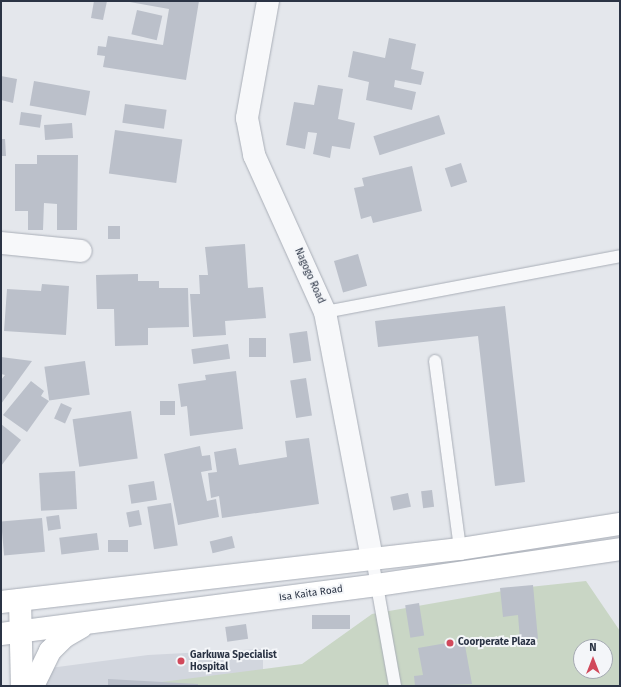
<!DOCTYPE html>
<style>
body{margin:0}
#map{position:relative;width:621px;height:687px;overflow:hidden;background:#e4e7ec;font-family:"Fira Sans",sans-serif}
div>[style]{position:absolute}
.built>*{inset:0;background:#d2d6de}
.green>*{inset:0;background:#c9d6c5}
.building>*{inset:0;background:#bbc0ca;transform-origin:0 0}
.roads{filter:drop-shadow(0 0 1px #a9aeb7) drop-shadow(0 0 1px #a9aeb7)}
.lane>*{height:12px;margin:-6px;padding:0 6px;transform-origin:6px;border-radius:6px;background:#f7f8fa}
.street>*{height:22px;margin:-11px;padding:0 11px;transform-origin:11px;border-radius:11px;background:#f7f8fa}
.secondary>*{height:22px;margin:-11px;padding:0 11px;transform-origin:11px;border-radius:11px;background:#fff}
.dots>*{width:11px;height:11px;translate:-50% -50%;box-sizing:border-box;border:2px solid #f4f6f9;border-radius:50%}
span{translate:-50% -50%;white-space:nowrap;text-align:center;line-height:1.15;-webkit-text-stroke:4px #f4f6f9;paint-order:stroke}
.street-label{font-size:10px;color:#2b3445}
.poi-label{font-size:10px;color:#2b3445;font-weight:700}
.left{translate:0 -50%;text-align:left}
.frame{position:absolute;inset:0;border:2px solid #2b3445;pointer-events:none}
.north{position:absolute;left:573px;top:639px;width:40px;height:40px;box-sizing:border-box;background:#f4f6f9;border:1px solid #a4a8b1;border-radius:50%;rotate:0deg;font-size:11px;font-weight:700;line-height:16px;text-align:center;color:#2b3445}
.north::after{content:'';display:block;margin:auto;width:14px;height:18px;background:#d1495b;clip-path:polygon(50% 0,100% 100%,50% 72%,0 100%)}
</style>
<div id="map">
<div class="built">
<i style="clip-path:polygon(263px 649px,263px 686px,25px 686px,50px 668px,148px 655px)"></i>
</div>
<div class="green">
<i style="clip-path:polygon(evenodd,586px 581px,620px 631px,620px 686px,130px 686px,302px 664px,372px 614px,520px 588px,586px 581px,581px 647px,605px 647px,605px 671px,581px 671px,581px 647px)"></i>
</div>
<div class="building">
<i style="clip-path:polygon(94px 1px,107px 1px,103px 20px,91px 18px)"></i>
<i style="clip-path:polygon(199px 1px,186px 80px,103px 67px,105px 56px,97px 55px,98px 46px,106px 47px,108px 36px,163px 45px,169px 9px,124px 1px)"></i>
<i style="left:137px;top:10px;width:26px;height:25px;rotate:13deg"></i>
<i style="clip-path:polygon(389px 38px,416px 44px,411px 69px,424px 72px,421px 85px,395px 80px,394px 87px,416px 92px,412px 110px,366px 100px,369px 82px,348px 77px,353px 51px,385px 58px)"></i>
<i style="clip-path:polygon(1px 76px,17px 79px,13px 103px,1px 100px)"></i>
<i style="left:34px;top:81px;width:57px;height:25px;rotate:10deg"></i>
<i style="clip-path:polygon(318px 85px,343px 89px,338px 119px,355px 123px,350px 149px,332px 146px,330px 158px,313px 154px,317px 133px,308px 132px,305px 149px,286px 145px,294px 102px,314px 105px)"></i>
<i style="left:125px;top:104px;width:42px;height:19px;rotate:8deg"></i>
<i style="left:21px;top:112px;width:21px;height:13px;rotate:8deg"></i>
<i style="left:439px;top:115px;width:20px;height:69px;rotate:72deg"></i>
<i style="left:72px;top:123px;width:15px;height:28px;rotate:86deg"></i>
<i style="left:115px;top:130px;width:68px;height:44px;rotate:8deg"></i>
<i style="clip-path:polygon(1px 139px,5px 139px,6px 156px,1px 156px)"></i>
<i style="clip-path:polygon(37px 155px,78px 155px,77px 230px,57px 230px,57px 204px,44px 203px,43px 230px,28px 230px,28px 211px,15px 211px,15px 164px,37px 164px)"></i>
<i style="left:461px;top:163px;width:20px;height:17px;rotate:72deg"></i>
<i style="clip-path:polygon(412px 166px,422px 211px,373px 223px,371px 216px,361px 219px,354px 188px,364px 186px,362px 178px)"></i>
<i style="left:108px;top:226px;width:12px;height:13px"></i>
<i style="clip-path:polygon(245px 244px,248px 288px,263px 287px,266px 318px,225px 321px,226px 335px,193px 337px,190px 294px,200px 294px,199px 275px,208px 275px,205px 247px)"></i>
<i style="left:358px;top:254px;width:33px;height:25px;rotate:74deg"></i>
<i style="clip-path:polygon(138px 274px,138px 281px,159px 281px,159px 288px,188px 288px,189px 327px,148px 328px,148px 345px,115px 346px,114px 309px,97px 309px,96px 275px)"></i>
<i style="clip-path:polygon(42px 284px,69px 286px,66px 335px,4px 331px,7px 289px,41px 291px)"></i>
<i style="clip-path:polygon(505px 306px,525px 482px,495px 486px,478px 336px,378px 347px,375px 321px)"></i>
<i style="left:307px;top:331px;width:30px;height:18px;rotate:82deg"></i>
<i style="left:249px;top:338px;width:17px;height:19px"></i>
<i style="left:228px;top:344px;width:15px;height:37px;rotate:82deg"></i>
<i style="clip-path:polygon(1px 357px,32px 361px,1px 404px,1px 380px,5px 375px,1px 374px)"></i>
<i style="left:85px;top:361px;width:34px;height:41px;rotate:82deg"></i>
<i style="clip-path:polygon(236px 371px,243px 429px,190px 436px,187px 406px,181px 407px,178px 384px,206px 380px,205px 375px)"></i>
<i style="left:306px;top:378px;width:38px;height:16px;rotate:81deg"></i>
<i style="clip-path:polygon(31px 381px,44px 391px,41px 396px,49px 401px,27px 432px,3px 415px)"></i>
<i style="left:160px;top:401px;width:15px;height:14px"></i>
<i style="left:61px;top:403px;width:12px;height:17px;rotate:24deg"></i>
<i style="left:131px;top:411px;width:48px;height:59px;rotate:82deg"></i>
<i style="clip-path:polygon(1px 424px,21px 440px,1px 466px)"></i>
<i style="clip-path:polygon(309px 438px,319px 504px,222px 518px,219px 496px,211px 498px,208px 473px,217px 472px,214px 452px,236px 448px,239px 465px,287px 457px,285px 441px)"></i>
<i style="clip-path:polygon(200px 446px,202px 456px,210px 455px,212px 470px,201px 472px,207px 501px,216px 499px,219px 517px,178px 525px,164px 454px)"></i>
<i style="left:75px;top:471px;width:38px;height:36px;rotate:87deg"></i>
<i style="left:154px;top:481px;width:19px;height:26px;rotate:81deg"></i>
<i style="left:432px;top:490px;width:17px;height:11px;rotate:83deg"></i>
<i style="left:408px;top:493px;width:14px;height:18px;rotate:78deg"></i>
<i style="left:171px;top:503px;width:43px;height:24px;rotate:81deg"></i>
<i style="left:139px;top:510px;width:15px;height:13px;rotate:79deg"></i>
<i style="left:59px;top:515px;width:14px;height:13px;rotate:82deg"></i>
<i style="left:42px;top:518px;width:34px;height:41px;rotate:85deg"></i>
<i style="left:97px;top:533px;width:17px;height:38px;rotate:83deg"></i>
<i style="left:232px;top:536px;width:12px;height:23px;rotate:76deg"></i>
<i style="left:108px;top:540px;width:20px;height:12px"></i>
<i style="clip-path:polygon(533px 585px,538px 639px,520px 640px,518px 615px,503px 617px,500px 588px)"></i>
<i style="left:419px;top:603px;width:33px;height:14px;rotate:81deg"></i>
<i style="left:350px;top:615px;width:14px;height:38px;rotate:90deg"></i>
<i style="left:246px;top:624px;width:15px;height:21px;rotate:82deg"></i>
<i style="clip-path:polygon(464px 640px,472px 684px,415px 686px,414px 676px,423px 675px,418px 648px)"></i>
<i style="clip-path:polygon(108px 679px,198px 684px,198px 686px,108px 686px)"></i>
</div>
<div class="roads">
<div class="lane">
<i style="left:325px;top:312px;width:300px;rotate:-10.7deg"></i>
<i style="left:435px;top:361px;width:190px;rotate:82.4deg"></i>
<i style="left:372px;top:558px;width:130px;rotate:79.8deg"></i>
</div>
<div class="street">
<i style="left:268px;top:1px;width:119px;rotate:100.2deg"></i>
<i style="left:247px;top:118px;width:38px;rotate:79deg"></i>
<i style="left:254px;top:155px;width:172px;rotate:65.7deg"></i>
<i style="left:325px;top:312px;width:250px;rotate:79.2deg"></i>
<i style="left:1px;top:243px;width:80px;rotate:5.7deg"></i>
</div>
<div class="secondary">
<i style="left:20px;top:600px;width:86px;rotate:88.7deg"></i>
<i style="left:1px;top:602px;width:462px;rotate:-6.6deg"></i>
<i style="left:460px;top:549px;width:162px;rotate:-8.9deg"></i>
<i style="left:1px;top:634px;width:379px;rotate:-7.4deg"></i>
<i style="left:377px;top:585px;width:246px;rotate:-8.4deg"></i>
<i style="left:33px;top:686px;width:39px;rotate:-64deg"></i>
<i style="left:50px;top:651px;width:20px;rotate:-45deg"></i>
<i style="left:64px;top:637px;width:20px;rotate:-30deg"></i>
</div>
</div>
<div class="dots">
<i style="left:450px;top:643px;background:#d1495b"></i>
<i style="left:181px;top:661px;background:#d1495b"></i>
</div>
<div class="street-label">
<span style="left:309px;top:276px;rotate:66deg">Nagogo Road</span>
<span style="left:311px;top:594px;rotate:-8deg">Isa Kaita Road</span>
</div>
<div class="poi-label">
<span class="left" style="left:458px;top:643px">Coorperate Plaza</span>
<span class="left" style="left:190px;top:661px">Garkuwa Specialist<br>Hospital</span>
</div>
<div class="frame"></div>
<div class="north">N</div>
</div>
